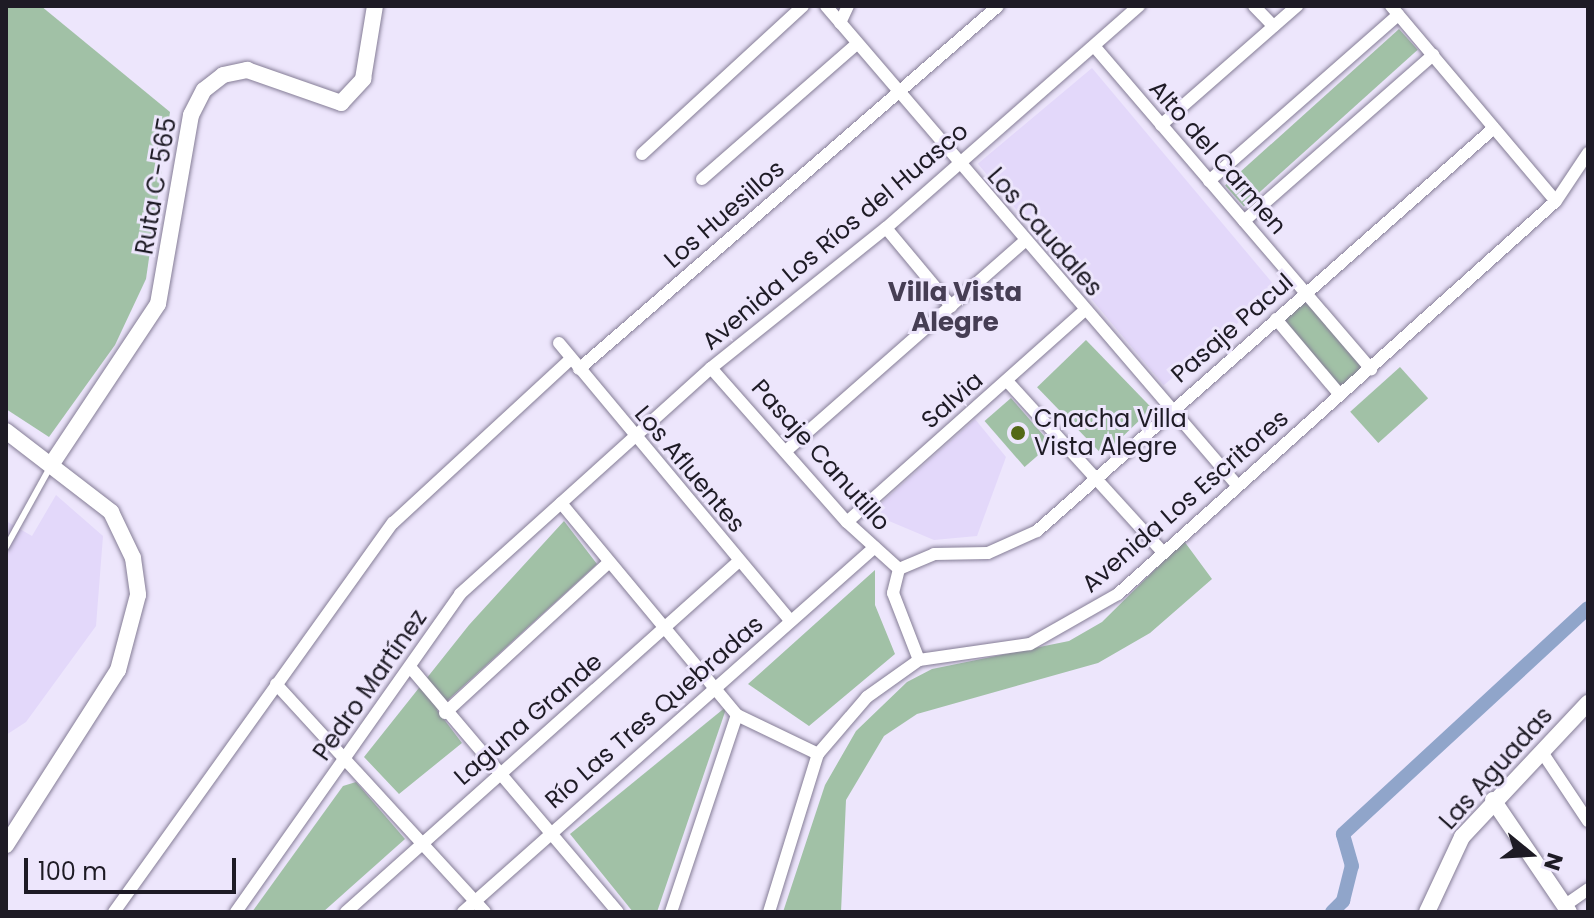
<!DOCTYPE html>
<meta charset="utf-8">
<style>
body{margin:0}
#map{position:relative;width:1594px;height:918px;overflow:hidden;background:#ede6fc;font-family:Poppins,sans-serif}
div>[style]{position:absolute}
.built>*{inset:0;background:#e3d8fa;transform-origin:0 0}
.green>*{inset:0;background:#a1c1a6;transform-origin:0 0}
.canal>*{height:14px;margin:-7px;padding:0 7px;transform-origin:7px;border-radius:7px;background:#90a5ca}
.roads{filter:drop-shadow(0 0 2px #857d96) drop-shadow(0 0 2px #857d96)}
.lane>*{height:6px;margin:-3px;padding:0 3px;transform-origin:3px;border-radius:3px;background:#fff}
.street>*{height:12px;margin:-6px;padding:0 6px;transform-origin:6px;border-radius:6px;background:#fff}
.secondary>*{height:16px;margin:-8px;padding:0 8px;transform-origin:8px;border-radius:8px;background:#fff}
.dots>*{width:22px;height:22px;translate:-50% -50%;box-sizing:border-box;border:4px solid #ede6fc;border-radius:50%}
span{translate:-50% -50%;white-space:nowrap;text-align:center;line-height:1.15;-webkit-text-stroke:6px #ede6fc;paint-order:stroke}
.street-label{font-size:24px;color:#1e1b25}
.poi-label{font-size:24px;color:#1e1b25}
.left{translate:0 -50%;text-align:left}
.neighbourhood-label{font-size:26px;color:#463e54;font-weight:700}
.frame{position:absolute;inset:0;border:8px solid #1e1b25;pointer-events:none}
.north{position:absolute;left:1490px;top:814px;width:80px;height:80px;-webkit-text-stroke:6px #ede6fc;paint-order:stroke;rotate:108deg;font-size:22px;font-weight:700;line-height:32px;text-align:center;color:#1e1b25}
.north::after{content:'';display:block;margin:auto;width:28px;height:36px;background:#1e1b25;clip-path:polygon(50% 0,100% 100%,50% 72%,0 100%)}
.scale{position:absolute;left:24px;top:858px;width:212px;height:36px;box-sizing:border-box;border:4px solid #1e1b25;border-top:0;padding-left:10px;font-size:24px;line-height:28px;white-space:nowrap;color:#1e1b25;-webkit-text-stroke:6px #ede6fc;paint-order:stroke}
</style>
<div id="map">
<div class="built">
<i style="left:1092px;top:68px;width:289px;height:149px;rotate:50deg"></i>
<i style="clip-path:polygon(975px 419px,1006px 457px,977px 536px,934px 540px,870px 513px)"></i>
<i style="clip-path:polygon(56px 495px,103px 536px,96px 626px,26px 722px,6px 735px,6px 521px,32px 536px)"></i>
</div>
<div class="green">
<i style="clip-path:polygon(6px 6px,41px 6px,170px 112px,146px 279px,115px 345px,49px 437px,6px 409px)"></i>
<i style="left:1399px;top:29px;width:28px;height:234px;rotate:48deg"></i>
<i style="left:1306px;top:294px;width:99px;height:38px;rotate:50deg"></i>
<i style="left:1086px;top:340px;width:95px;height:68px;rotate:46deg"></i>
<i style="left:1400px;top:367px;width:42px;height:67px;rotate:48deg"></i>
<i style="left:1011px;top:398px;width:61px;height:35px;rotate:49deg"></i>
<i style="clip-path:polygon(564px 521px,597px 564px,437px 710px,462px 743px,399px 794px,364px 757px,469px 625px)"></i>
<i style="clip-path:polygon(1184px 541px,1212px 579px,1150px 633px,1098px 663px,917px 714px,884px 736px,846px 800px,841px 912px,783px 912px,825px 785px,856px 731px,907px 682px,932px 669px,1069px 641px,1102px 622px)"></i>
<i style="clip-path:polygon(875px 570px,875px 605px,895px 654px,809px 726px,748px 684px)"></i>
<i style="clip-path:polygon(727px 706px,657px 912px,633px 912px,570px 834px)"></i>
<i style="clip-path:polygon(356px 782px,405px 839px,323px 912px,252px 912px,343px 786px)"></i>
</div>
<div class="canal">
<i style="left:1332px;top:912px;width:16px;rotate:-45deg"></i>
<i style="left:1343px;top:901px;width:36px;rotate:-76deg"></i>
<i style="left:1352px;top:866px;width:33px;rotate:-106deg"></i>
<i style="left:1343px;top:834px;width:333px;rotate:-42.7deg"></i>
</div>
<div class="roads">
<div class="lane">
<i style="left:6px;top:547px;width:89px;rotate:-61.1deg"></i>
</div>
<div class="street">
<i style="left:826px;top:6px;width:630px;rotate:49.38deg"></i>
<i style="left:1254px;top:6px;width:28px;rotate:46deg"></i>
<i style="left:1391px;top:6px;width:255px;rotate:49.8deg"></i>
<i style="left:840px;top:23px;width:19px;rotate:-65deg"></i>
<i style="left:1094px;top:46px;width:426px;rotate:49.4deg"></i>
<i style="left:1161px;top:125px;width:181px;rotate:-41.2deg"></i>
<i style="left:642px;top:154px;width:219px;rotate:-42.6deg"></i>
<i style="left:702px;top:179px;width:206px;rotate:-41.1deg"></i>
<i style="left:1209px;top:181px;width:252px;rotate:-41.3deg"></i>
<i style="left:1244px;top:221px;width:252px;rotate:-41.3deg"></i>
<i style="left:886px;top:228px;width:102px;rotate:50.2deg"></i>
<i style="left:1276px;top:319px;width:99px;rotate:49.9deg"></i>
<i style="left:559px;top:343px;width:362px;rotate:50.2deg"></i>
<i style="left:711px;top:368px;width:205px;rotate:48.6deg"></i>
<i style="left:847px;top:522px;width:70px;rotate:42.1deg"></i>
<i style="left:899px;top:569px;width:25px;rotate:104deg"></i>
<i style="left:893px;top:593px;width:72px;rotate:68.8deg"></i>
<i style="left:579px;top:369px;width:554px;rotate:-40.9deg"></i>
<i style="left:1007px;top:381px;width:227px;rotate:47.7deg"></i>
<i style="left:787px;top:450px;width:315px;rotate:-41.3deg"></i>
<i style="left:561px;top:503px;width:276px;rotate:50.3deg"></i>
<i style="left:737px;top:715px;width:90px;rotate:25.7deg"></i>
<i style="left:847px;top:522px;width:317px;rotate:-41.7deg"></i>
<i style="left:899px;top:569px;width:38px;rotate:-23deg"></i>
<i style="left:934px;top:554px;width:54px;rotate:-1.1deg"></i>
<i style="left:988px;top:553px;width:54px;rotate:-24.2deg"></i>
<i style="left:1037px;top:531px;width:609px;rotate:-41.41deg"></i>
<i style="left:410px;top:667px;width:321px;rotate:49.7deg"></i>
<i style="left:276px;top:684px;width:309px;rotate:47.5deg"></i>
<i style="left:445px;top:713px;width:223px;rotate:-42.6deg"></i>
<i style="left:1542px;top:752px;width:83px;rotate:56.3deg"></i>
<i style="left:1564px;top:906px;width:29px;rotate:-35deg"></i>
<i style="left:114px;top:912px;width:479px;rotate:-54.4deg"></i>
<i style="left:393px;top:523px;width:242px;rotate:-42.7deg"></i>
<i style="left:236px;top:912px;width:389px;rotate:-54.8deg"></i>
<i style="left:460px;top:594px;width:338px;rotate:-42deg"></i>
<i style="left:711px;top:368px;width:224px;rotate:-38.7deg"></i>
<i style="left:886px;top:228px;width:337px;rotate:-41.3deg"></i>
<i style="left:346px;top:912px;width:527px;rotate:-41.77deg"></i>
<i style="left:463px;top:912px;width:550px;rotate:-41.54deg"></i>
<i style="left:671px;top:912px;width:208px;rotate:-71.5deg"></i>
<i style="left:769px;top:912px;width:165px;rotate:-72.8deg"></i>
<i style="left:818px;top:754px;width:75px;rotate:-49.3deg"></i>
<i style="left:867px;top:697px;width:64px;rotate:-35.4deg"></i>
<i style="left:919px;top:660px;width:112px;rotate:-8.2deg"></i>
<i style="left:1030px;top:644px;width:101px;rotate:-29.6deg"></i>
<i style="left:1118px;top:594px;width:588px;rotate:-41.9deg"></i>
<i style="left:1556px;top:201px;width:58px;rotate:-56.3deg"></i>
</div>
<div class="secondary">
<i style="left:6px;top:431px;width:133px;rotate:37.6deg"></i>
<i style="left:111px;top:512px;width:51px;rotate:64.4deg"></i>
<i style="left:133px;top:558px;width:37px;rotate:82deg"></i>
<i style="left:138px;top:595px;width:78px;rotate:104.9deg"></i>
<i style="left:118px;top:670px;width:208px;rotate:122.6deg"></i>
<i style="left:53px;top:462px;width:190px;rotate:-56.4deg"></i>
<i style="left:158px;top:304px;width:192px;rotate:-80.1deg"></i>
<i style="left:191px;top:115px;width:28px;rotate:-63deg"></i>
<i style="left:204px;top:90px;width:24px;rotate:-38deg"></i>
<i style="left:223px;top:75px;width:25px;rotate:-12deg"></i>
<i style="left:247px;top:70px;width:100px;rotate:19.3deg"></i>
<i style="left:341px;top:103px;width:33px;rotate:-47deg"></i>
<i style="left:363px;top:79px;width:74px;rotate:-80.7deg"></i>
<i style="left:1493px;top:800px;width:135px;rotate:55.8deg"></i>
<i style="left:1427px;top:912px;width:83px;rotate:-65deg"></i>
<i style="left:1462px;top:837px;width:184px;rotate:-46.8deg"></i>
</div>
</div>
<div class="dots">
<i style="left:1018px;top:433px;background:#536815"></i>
</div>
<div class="street-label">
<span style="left:1218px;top:157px;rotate:49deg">Alto del Carmen</span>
<span style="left:156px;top:186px;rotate:-80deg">Ruta C-565</span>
<span style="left:724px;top:214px;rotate:-41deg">Los Huesillos</span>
<span style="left:1045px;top:232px;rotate:49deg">Los Caudales</span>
<span style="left:835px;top:236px;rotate:-40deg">Avenida Los Ríos del Huasco</span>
<span style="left:1232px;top:328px;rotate:-41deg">Pasaje Pacul</span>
<span style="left:952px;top:400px;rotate:-41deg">Salvia</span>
<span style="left:821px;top:455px;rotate:48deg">Pasaje Canutillo</span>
<span style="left:690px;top:469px;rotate:50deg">Los Afluentes</span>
<span style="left:1185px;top:501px;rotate:-41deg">Avenida Los Escritores</span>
<span style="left:370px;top:685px;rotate:-55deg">Pedro Martínez</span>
<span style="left:654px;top:712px;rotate:-41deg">Río Las Tres Quebradas</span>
<span style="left:528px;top:719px;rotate:-41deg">Laguna Grande</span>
<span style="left:1496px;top:768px;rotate:-48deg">Las Aguadas</span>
</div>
<div class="poi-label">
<span class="left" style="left:1034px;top:433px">Cnacha Villa<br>Vista Alegre</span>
</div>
<div class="neighbourhood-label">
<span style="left:955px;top:308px">Villa Vista<br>Alegre</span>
</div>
<div class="frame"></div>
<div class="north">N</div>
<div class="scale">100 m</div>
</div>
